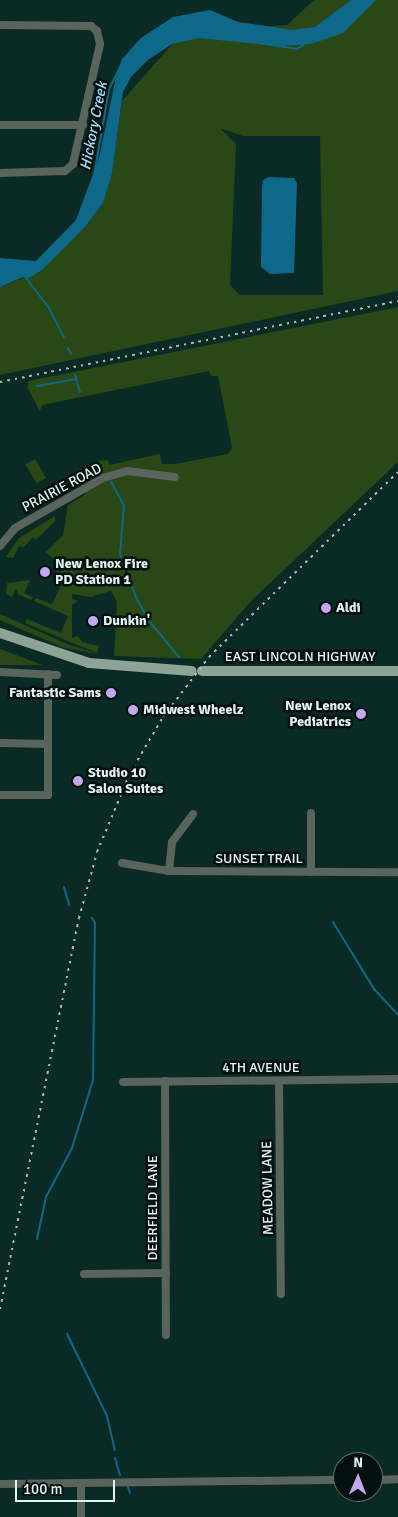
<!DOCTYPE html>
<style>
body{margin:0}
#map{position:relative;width:398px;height:1517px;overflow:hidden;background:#0a2a26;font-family:Signika,sans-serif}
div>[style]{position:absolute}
.green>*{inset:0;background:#294815;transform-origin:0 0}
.water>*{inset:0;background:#0e6889}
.stream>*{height:2px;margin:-1px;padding:0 1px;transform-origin:1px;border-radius:1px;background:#0e6889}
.minor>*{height:8px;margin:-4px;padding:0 4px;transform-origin:4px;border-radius:4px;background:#59645d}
.major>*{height:10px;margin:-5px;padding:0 5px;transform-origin:5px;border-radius:5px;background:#8ca395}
.rail>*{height:2px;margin-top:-1px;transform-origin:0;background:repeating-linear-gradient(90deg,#a7bdb9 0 2.5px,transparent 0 7.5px)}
.dots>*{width:14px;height:14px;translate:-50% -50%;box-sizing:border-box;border:2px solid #04100e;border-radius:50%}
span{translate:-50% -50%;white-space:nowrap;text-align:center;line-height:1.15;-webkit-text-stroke:5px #04100e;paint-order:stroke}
.street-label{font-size:14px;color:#e2f4f0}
.poi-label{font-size:14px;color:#e2f4f0;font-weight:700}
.left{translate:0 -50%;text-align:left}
.right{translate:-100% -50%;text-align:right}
.water-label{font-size:15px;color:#a4e0fe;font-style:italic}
.north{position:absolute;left:333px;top:1452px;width:50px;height:50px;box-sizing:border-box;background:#04100e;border:1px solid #5d6b68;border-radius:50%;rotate:1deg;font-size:14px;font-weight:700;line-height:20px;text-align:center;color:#e2f4f0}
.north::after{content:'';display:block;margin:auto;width:18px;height:22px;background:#c4a7f1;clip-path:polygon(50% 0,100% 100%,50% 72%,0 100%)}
.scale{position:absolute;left:15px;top:1480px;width:100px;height:22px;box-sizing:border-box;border:2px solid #e2f4f0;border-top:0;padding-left:6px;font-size:15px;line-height:18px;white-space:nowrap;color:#e2f4f0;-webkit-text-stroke:4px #04100e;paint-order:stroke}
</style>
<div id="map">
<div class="green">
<i style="clip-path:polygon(evenodd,314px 0,398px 0,398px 291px,0 375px,0 287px,38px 272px,85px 227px,103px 203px,112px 174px,122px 101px,183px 32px,287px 25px,314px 0,220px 128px,243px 136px,320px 136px,323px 295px,240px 295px,230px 285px,236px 144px,220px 128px)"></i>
<i style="clip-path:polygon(398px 307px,398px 462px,251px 601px,201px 659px,114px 656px,117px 602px,111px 591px,91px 597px,72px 594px,72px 599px,78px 601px,72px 605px,72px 638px,78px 636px,82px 642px,99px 646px,97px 653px,25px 623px,27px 619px,61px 633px,68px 616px,34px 601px,36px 598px,52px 604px,60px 588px,52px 585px,57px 575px,54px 560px,46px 552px,63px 535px,68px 505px,86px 494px,79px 482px,72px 485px,66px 479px,70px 482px,100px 467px,99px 461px,108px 460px,109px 465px,160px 454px,162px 464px,175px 464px,228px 454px,232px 448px,218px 376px,211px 376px,209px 371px,42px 405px,40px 411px,28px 389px,28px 381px)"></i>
<i style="left:35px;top:459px;width:22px;height:11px;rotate:60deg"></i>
<i style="clip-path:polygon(55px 516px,55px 521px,36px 540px,33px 537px,24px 547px,19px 546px,13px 558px,6px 557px,19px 538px)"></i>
<i style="clip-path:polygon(30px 580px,24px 593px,33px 597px,31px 600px,18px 594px,16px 589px,12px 597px,6px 594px,7px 583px)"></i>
<i style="clip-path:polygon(0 614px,67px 644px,101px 655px,62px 647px,0 620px)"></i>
<i style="clip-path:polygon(0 649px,24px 658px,43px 665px,0 665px)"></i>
</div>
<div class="water">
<i style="clip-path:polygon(351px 0,376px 0,343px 33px,311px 44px,279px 46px,199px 38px,172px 44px,148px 60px,131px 77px,123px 92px,112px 174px,103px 203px,85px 227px,42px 270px,27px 279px,23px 277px,0 287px,0 258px,36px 261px,76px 220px,99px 158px,117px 72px,122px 59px,141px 38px,173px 17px,210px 10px,238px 22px,293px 30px,315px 27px)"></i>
<i style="clip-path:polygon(269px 177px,294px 178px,297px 183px,294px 273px,270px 274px,261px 267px,262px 188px,263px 180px)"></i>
</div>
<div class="stream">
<i style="left:252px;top:42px;width:46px;rotate:8.8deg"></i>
<i style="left:297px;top:49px;width:7px;rotate:-34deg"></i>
<i style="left:94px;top:176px;width:88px;rotate:-80.2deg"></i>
<i style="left:109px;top:89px;width:25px;rotate:-63deg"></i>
<i style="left:27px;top:279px;width:36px;rotate:53deg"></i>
<i style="left:49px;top:308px;width:33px;rotate:63deg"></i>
<i style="left:68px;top:348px;width:7px;rotate:63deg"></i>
<i style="left:75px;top:375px;width:18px;rotate:74deg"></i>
<i style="left:37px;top:386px;width:40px;rotate:-10deg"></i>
<i style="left:111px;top:482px;width:26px;rotate:61deg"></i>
<i style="left:124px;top:505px;width:49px;rotate:94.7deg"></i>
<i style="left:120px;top:554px;width:46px;rotate:69.6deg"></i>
<i style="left:136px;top:597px;width:27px;rotate:62deg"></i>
<i style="left:149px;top:621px;width:47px;rotate:50.2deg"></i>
<i style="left:64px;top:887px;width:19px;rotate:74deg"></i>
<i style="left:333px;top:922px;width:79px;rotate:58.5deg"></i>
<i style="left:374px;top:989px;width:35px;rotate:47deg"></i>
<i style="left:37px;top:1239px;width:43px;rotate:-77.9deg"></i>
<i style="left:46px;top:1197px;width:55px;rotate:-62deg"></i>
<i style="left:72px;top:1148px;width:71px;rotate:-72.8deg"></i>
<i style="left:93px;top:1080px;width:157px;rotate:-89.3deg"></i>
<i style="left:95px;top:923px;width:6px;rotate:-121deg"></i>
<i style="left:67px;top:1334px;width:91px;rotate:64deg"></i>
<i style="left:107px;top:1416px;width:35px;rotate:77deg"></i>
<i style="left:115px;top:1458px;width:18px;rotate:74deg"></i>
<i style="left:128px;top:1487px;width:6px;rotate:72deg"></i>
</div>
<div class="minor">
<i style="left:0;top:25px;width:91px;rotate:0.6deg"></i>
<i style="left:91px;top:26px;width:8px;rotate:40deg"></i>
<i style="left:97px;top:31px;width:13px;rotate:77deg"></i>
<i style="left:100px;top:44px;width:123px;rotate:102.7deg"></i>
<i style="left:73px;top:164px;width:11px;rotate:139deg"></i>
<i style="left:65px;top:171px;width:65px;rotate:178.2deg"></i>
<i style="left:0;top:125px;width:83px"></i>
<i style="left:0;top:546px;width:23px;rotate:-50deg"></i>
<i style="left:15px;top:528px;width:101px;rotate:-29.6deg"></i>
<i style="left:103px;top:478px;width:25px;rotate:-16deg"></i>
<i style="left:127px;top:471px;width:48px;rotate:7.1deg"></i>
<i style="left:0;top:672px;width:57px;rotate:3deg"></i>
<i style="left:0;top:743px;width:48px;rotate:1.2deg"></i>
<i style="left:0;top:795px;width:48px"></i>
<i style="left:48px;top:795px;width:121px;rotate:-90deg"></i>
<i style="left:122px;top:863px;width:48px;rotate:9.7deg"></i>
<i style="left:169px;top:871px;width:229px;rotate:0.3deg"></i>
<i style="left:169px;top:871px;width:29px;rotate:-84deg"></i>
<i style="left:172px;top:842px;width:35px;rotate:-53deg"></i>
<i style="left:311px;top:872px;width:59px;rotate:-90deg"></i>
<i style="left:165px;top:1081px;width:254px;rotate:89.8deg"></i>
<i style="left:279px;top:1081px;width:213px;rotate:89.5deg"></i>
<i style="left:123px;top:1082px;width:275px;rotate:-0.6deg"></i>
<i style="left:84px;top:1274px;width:82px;rotate:-0.7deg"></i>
<i style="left:373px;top:1480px;width:25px;rotate:-2deg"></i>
<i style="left:0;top:1484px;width:343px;rotate:-0.7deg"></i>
<i style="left:81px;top:1484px;width:33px;rotate:90deg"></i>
</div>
<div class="major">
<i style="left:0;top:633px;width:94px;rotate:18.6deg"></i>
<i style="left:89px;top:663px;width:103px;rotate:4.4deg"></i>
<i style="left:202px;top:671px;width:196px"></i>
</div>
<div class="rail">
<i style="left:0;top:382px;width:406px;rotate:-11.5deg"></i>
<i style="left:0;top:1309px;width:399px;rotate:-78.6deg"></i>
<i style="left:79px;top:918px;width:68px;rotate:-74.7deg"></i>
<i style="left:97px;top:852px;width:86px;rotate:-67.3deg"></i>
<i style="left:130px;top:773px;width:65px;rotate:-59.5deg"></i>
<i style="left:163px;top:717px;width:76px;rotate:-52.5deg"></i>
<i style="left:209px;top:657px;width:264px;rotate:-44.4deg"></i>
</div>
<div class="dots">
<i style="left:45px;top:572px;background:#c4a7f1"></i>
<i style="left:326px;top:608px;background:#c4a7f1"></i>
<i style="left:93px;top:621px;background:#c4a7f1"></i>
<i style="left:111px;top:693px;background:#c4a7f1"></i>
<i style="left:133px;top:710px;background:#c4a7f1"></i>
<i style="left:361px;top:714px;background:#c4a7f1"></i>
<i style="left:78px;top:781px;background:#c4a7f1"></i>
</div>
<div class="street-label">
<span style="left:62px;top:488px;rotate:-28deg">PRAIRIE ROAD</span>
<span style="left:300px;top:657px">EAST LINCOLN HIGHWAY</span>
<span style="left:259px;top:859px">SUNSET TRAIL</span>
<span style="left:261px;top:1068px">4TH AVENUE</span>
<span style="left:268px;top:1188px;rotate:-91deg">MEADOW LANE</span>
<span style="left:153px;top:1208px;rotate:-90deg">DEERFIELD LANE</span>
</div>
<div class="poi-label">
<span class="left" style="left:55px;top:572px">New Lenox Fire<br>PD Station 1</span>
<span class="left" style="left:336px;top:608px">Aldi</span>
<span class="left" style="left:103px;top:621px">Dunkin'</span>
<span class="right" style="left:101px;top:693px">Fantastic Sams</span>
<span class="right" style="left:351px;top:714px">New Lenox<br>Pediatrics</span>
<span class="left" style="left:143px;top:710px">Midwest Wheelz</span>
<span class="left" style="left:88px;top:781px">Studio 10<br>Salon Suites</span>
</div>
<div class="water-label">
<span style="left:94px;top:126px;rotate:-79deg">Hickory Creek</span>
</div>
<div class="north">N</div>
<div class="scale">100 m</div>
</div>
